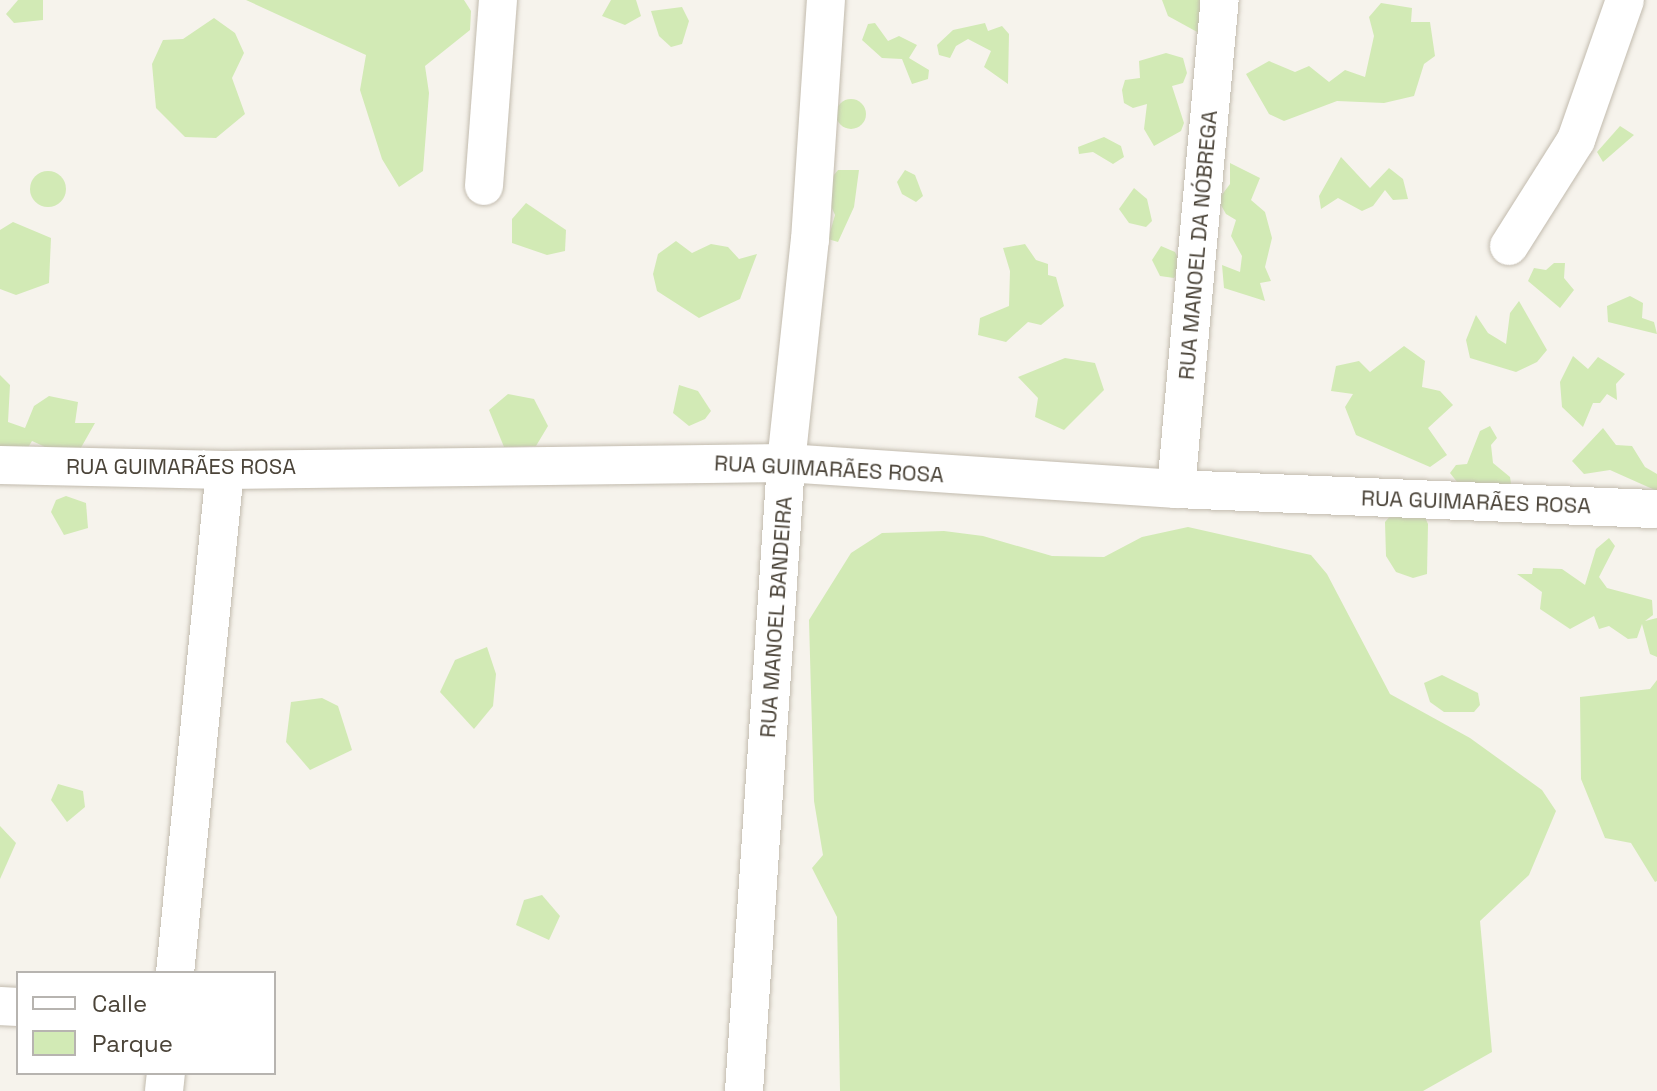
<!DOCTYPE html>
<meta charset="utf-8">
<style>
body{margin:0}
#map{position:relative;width:1657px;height:1091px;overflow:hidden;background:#f6f3ec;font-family:"Space Grotesk",sans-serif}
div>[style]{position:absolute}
.green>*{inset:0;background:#d2eab5}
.round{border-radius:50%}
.roads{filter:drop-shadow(0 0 2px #c2bbae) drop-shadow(0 0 2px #c2bbae)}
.minor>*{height:38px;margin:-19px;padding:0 19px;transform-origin:19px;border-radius:19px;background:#fff}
span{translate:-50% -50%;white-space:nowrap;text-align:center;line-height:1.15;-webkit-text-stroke:8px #fff;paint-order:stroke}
.street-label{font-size:22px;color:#4b4439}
.legend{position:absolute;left:16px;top:971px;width:260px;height:104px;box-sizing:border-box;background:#fff;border:2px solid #b7b4b0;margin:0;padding:10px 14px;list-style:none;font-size:24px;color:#4b4439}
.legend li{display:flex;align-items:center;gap:16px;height:40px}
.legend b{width:40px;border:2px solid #b7b4b0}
</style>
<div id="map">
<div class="green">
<i style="clip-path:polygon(18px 0,43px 0,43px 20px,14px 23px,6px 14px)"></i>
<i style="clip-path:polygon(246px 0,464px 0,471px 11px,470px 30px,425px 66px,429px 93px,423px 171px,399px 187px,382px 159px,360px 90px,366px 55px)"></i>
<i style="clip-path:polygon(611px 0,636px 0,641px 16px,625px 25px,602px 16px)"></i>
<i style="clip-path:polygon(1162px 0,1215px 0,1199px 33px,1168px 16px)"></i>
<i style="clip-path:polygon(1381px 3px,1412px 8px,1411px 22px,1430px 22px,1435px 56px,1424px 64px,1414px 96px,1384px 103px,1337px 101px,1284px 121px,1269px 114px,1246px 74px,1269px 61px,1295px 72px,1309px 66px,1329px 82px,1345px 70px,1365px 77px,1374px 36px,1369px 17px)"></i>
<i style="clip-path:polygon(682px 7px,689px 21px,682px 44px,671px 47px,659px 36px,651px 11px)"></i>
<i style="clip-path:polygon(214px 18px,235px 33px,244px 53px,232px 78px,245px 114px,216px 138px,185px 137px,156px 108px,152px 64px,163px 40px,183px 39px)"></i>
<i style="clip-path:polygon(875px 23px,888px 41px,899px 36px,917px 45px,909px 58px,929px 70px,928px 79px,912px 84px,902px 59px,882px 58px,862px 40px,868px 24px)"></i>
<i style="clip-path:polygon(985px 23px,988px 31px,1002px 26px,1009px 34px,1008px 84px,984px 67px,991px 51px,968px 39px,956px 46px,950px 58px,939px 55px,937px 45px,953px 30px)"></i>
<i style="clip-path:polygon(1166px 53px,1183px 58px,1187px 73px,1183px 83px,1172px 86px,1184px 123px,1181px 131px,1154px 146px,1144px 129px,1147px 104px,1133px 108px,1124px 103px,1122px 90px,1125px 80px,1140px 78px,1139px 61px)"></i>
<i class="round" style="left:836px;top:99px;width:30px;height:30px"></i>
<i style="clip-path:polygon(1620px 126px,1634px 135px,1603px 162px,1597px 152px)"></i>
<i style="clip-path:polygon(1104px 137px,1121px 146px,1124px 157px,1113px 164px,1093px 152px,1079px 154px,1078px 147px)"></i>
<i style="clip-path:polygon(1341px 157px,1370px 188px,1389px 168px,1403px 179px,1408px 199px,1393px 200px,1385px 190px,1373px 206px,1362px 211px,1338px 198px,1321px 209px,1319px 196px)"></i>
<i style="clip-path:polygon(1230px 163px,1260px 178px,1251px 200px,1265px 212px,1272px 238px,1265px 267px,1271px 281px,1260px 283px,1265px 301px,1224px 288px,1222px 265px,1240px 272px,1242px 256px,1231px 236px,1236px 220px,1226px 214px,1218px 200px,1230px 184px)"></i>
<i style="clip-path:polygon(838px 170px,859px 170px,854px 207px,838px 242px,828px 239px,835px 215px,823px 188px)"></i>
<i style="clip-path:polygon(905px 170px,915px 175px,923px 196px,916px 202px,902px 194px,897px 182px)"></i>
<i class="round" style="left:30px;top:171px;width:36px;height:36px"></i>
<i style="clip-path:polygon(1134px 188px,1147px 199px,1152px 221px,1146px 227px,1129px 223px,1119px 209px)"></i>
<i style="clip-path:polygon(526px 203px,566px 230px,565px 251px,547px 255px,512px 243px,512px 219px)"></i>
<i style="clip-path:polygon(13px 222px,51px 238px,49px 283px,16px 295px,0 289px,0 230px)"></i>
<i style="clip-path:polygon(676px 241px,692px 253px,711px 244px,728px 247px,739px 259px,757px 254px,740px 299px,699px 318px,657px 291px,653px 274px,658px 254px)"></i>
<i style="clip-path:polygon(1025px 244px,1036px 260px,1048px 264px,1048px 275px,1056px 277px,1064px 306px,1041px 325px,1028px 322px,1006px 342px,978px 335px,980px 318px,1009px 306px,1010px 271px,1003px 248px)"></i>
<i style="clip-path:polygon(1161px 246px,1175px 252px,1182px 266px,1174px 278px,1160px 276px,1152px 260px)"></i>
<i style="clip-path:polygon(1554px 263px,1565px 263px,1564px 278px,1574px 290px,1560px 308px,1528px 281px,1534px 268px,1546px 270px)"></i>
<i style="clip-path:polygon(1630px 296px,1643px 303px,1642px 318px,1654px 322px,1657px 334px,1608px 322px,1607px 306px)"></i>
<i style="clip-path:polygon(1519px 301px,1547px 350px,1537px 362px,1516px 372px,1470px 358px,1466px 340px,1476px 315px,1488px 333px,1506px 344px,1510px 313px)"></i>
<i style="clip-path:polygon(1404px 346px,1425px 361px,1422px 387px,1440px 391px,1453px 405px,1428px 428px,1447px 455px,1430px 467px,1356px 435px,1345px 407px,1353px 394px,1331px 391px,1336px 366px,1359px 361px,1370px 372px)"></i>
<i style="clip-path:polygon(1573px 356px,1588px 369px,1598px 357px,1625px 374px,1616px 384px,1617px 400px,1607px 394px,1600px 403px,1593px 403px,1583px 427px,1562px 407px,1560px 382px)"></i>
<i style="clip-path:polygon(1065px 358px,1095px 363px,1104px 390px,1064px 430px,1035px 417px,1038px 398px,1018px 377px)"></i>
<i style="clip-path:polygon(0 375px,10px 385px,8px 422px,25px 428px,34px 406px,49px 396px,78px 402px,75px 423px,95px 423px,74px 460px,32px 441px,21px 459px,0 452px)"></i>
<i style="clip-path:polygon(679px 385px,698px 391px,711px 411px,705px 419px,689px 426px,673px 413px)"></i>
<i style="clip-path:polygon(508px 394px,534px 399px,548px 426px,536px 446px,504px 447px,489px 410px)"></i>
<i style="clip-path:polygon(1490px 426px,1497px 438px,1491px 445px,1493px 463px,1510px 477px,1512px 490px,1465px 492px,1450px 473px,1456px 465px,1467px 464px,1480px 431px)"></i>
<i style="clip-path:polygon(1603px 428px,1616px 445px,1632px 446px,1645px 467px,1657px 474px,1657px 491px,1610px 470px,1584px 474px,1572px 461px)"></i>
<i style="clip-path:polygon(66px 496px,86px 503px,88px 528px,64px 535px,51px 512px,56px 500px)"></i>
<i style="clip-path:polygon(1398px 507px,1421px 508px,1428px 524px,1427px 574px,1413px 578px,1396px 572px,1386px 556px,1385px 522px)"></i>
<i style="clip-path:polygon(1188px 527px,1311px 555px,1327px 574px,1390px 694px,1470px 738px,1542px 790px,1556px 811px,1529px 875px,1480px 921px,1492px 1052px,1423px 1091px,840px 1091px,837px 917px,812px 868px,823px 855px,814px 801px,809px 620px,851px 553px,882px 533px,944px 531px,983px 536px,1052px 556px,1104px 557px,1142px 537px)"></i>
<i style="clip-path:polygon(1609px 538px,1615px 546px,1599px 577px,1607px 588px,1652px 600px,1653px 615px,1645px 621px,1657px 618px,1657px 657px,1650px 654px,1642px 624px,1637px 638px,1628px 639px,1609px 626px,1599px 629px,1594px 616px,1570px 629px,1540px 609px,1542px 592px,1517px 574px,1532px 574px,1533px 568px,1562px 569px,1585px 585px,1596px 549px)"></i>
<i style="clip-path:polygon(487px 647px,496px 674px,493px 706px,474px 729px,440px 692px,455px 660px)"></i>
<i style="clip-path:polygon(1442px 675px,1478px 693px,1480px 705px,1474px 712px,1444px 712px,1430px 702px,1424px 683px)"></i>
<i style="clip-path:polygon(1657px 680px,1657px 881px,1655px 882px,1631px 843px,1605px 838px,1581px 779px,1580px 697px,1650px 689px)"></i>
<i style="clip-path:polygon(322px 698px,338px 706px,352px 750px,310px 770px,286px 742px,291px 702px)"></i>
<i style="clip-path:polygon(58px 784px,83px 791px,85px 807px,67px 822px,51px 800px)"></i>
<i style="clip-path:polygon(0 826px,16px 843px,0 879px)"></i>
<i style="clip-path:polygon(542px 895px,560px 916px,549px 940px,516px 925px,524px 900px)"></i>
</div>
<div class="roads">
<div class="minor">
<i style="left:484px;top:186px;width:187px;rotate:-85.7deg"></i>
<i style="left:1509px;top:246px;width:125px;rotate:-57.7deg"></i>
<i style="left:1576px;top:140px;width:148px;rotate:-70.7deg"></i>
<i style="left:0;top:465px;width:225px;rotate:1.3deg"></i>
<i style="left:225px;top:470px;width:561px;rotate:-0.71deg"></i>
<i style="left:786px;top:463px;width:391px;rotate:3.8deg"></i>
<i style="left:1176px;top:489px;width:481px;rotate:2.4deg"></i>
<i style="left:1176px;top:489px;width:491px;rotate:-84.9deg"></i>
<i style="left:175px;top:973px;width:505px;rotate:-84.32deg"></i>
<i style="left:0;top:1006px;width:18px;rotate:3deg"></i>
<i style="left:164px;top:1091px;width:18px;rotate:-84deg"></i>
<i style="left:744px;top:1091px;width:629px;rotate:-86.17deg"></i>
<i style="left:786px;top:463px;width:224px;rotate:-83.9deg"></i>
<i style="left:810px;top:240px;width:241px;rotate:-86.2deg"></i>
</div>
</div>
<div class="street-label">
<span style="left:1198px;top:245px;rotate:-85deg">RUA MANOEL DA NÓBREGA</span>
<span style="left:181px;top:467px">RUA GUIMARÃES ROSA</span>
<span style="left:829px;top:469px;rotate:3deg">RUA GUIMARÃES ROSA</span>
<span style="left:1476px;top:502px;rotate:2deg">RUA GUIMARÃES ROSA</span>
<span style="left:776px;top:617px;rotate:-86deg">RUA MANOEL BANDEIRA</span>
</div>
<ul class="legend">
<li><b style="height:10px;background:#fff"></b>Calle</li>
<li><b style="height:22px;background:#d2eab5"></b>Parque</li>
</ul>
</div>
